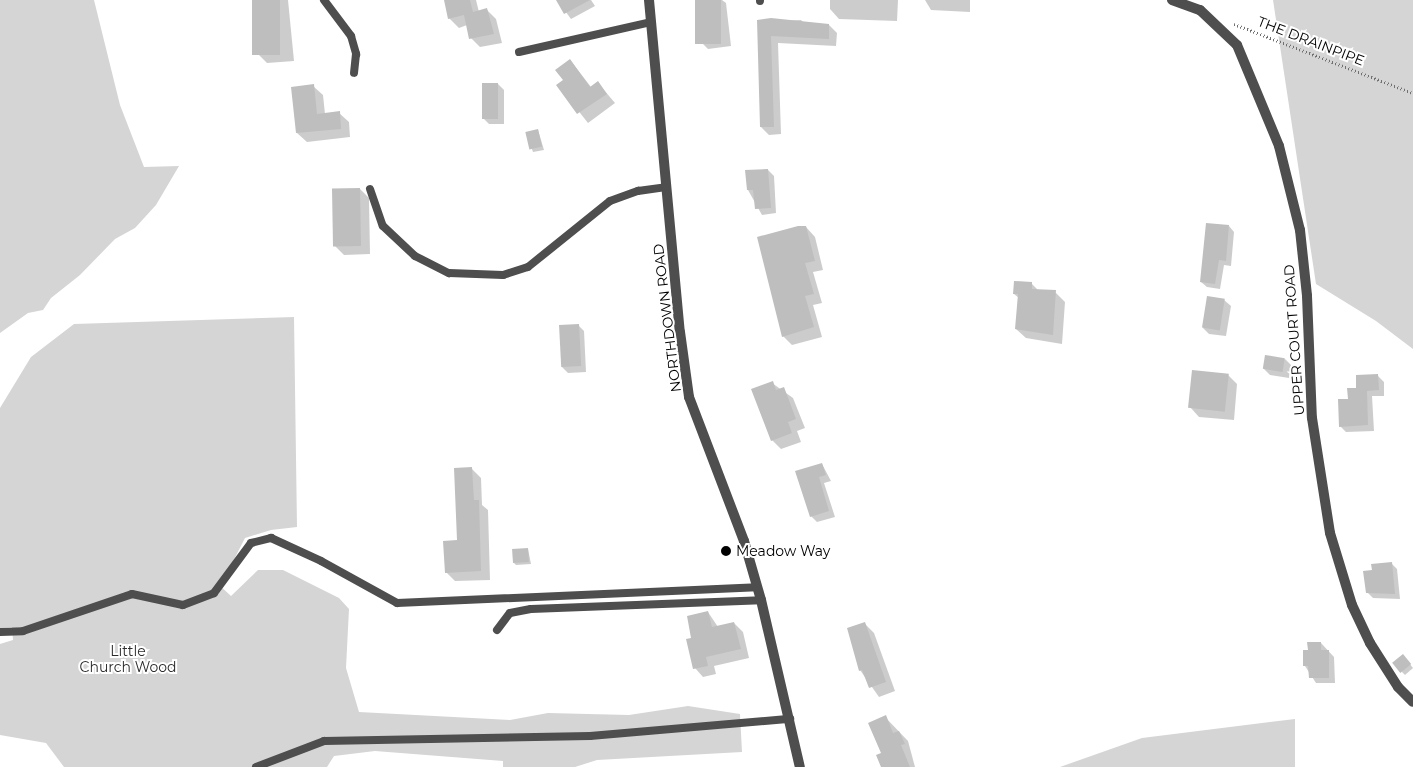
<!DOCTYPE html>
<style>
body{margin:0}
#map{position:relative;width:1413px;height:767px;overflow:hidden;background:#fff;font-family:Montserrat,sans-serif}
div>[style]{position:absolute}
.green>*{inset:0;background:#d5d5d5}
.shadow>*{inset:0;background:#0003}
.building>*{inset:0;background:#bebebe;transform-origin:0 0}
.path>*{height:3px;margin-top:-1.5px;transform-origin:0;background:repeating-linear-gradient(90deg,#707070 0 1px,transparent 0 3.5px)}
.service>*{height:8px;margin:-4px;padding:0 4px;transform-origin:4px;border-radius:4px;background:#4e4e4e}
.minor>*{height:10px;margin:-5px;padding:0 5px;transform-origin:5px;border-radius:5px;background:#4e4e4e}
.tertiary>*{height:10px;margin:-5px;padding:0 5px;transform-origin:5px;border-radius:5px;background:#4e4e4e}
.dots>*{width:14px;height:14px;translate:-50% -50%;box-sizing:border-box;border:2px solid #fff;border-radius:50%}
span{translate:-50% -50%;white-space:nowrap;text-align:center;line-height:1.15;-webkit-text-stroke:4px #fff;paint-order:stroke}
.street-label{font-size:14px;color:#000}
.poi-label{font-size:14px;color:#000}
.left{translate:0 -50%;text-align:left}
.park-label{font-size:14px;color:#2c2c2c}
</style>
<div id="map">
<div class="green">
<i style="clip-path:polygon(0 0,94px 0,120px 105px,144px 167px,179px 166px,156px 205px,135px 228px,115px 239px,80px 275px,51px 298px,43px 310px,28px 313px,0 333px)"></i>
<i style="clip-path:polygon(1273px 0,1413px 0,1413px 349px,1376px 321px,1316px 284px)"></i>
<i style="clip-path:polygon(294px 317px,297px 527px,271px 530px,245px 538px,224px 579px,218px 584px,231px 596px,258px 570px,283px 570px,339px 598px,349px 609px,346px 668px,359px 712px,510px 720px,548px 713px,629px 715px,688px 706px,740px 714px,742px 752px,597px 760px,575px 767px,503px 767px,503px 761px,375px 751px,334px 756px,327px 767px,64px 767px,46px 743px,0 735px,0 644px,13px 640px,12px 627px,0 628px,0 408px,31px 357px,74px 324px)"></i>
<i style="clip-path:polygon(1295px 719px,1295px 767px,1060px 767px,1142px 738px)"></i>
</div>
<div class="shadow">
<i style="clip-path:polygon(253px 0,288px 0,294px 61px,267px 63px,258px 54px)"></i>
<i style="clip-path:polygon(445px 0,476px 0,479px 12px,487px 10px,496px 19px,502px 43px,480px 47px,471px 38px,467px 25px,459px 28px,449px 18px)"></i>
<i style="clip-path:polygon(557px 0,591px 0,595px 6px,571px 19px)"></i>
<i style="clip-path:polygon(696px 0,722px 0,726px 3px,731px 46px,708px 49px,702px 43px)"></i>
<i style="clip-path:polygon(830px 0,898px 0,897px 21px,839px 19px,830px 9px)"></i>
<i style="clip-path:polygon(925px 0,970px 0,970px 12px,931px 10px)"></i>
<i style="clip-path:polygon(801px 20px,805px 24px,829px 25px,837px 33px,836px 46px,778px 43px,781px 134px,769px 135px,761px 127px,758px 22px)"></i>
<i style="clip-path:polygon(570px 60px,591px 87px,598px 83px,615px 103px,588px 123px,558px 85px,565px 80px)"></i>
<i style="clip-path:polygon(498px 84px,504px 90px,504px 124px,489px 124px,483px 118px)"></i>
<i style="clip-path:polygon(313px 86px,323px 95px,325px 114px,339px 113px,349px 122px,350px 137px,307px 142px,297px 133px)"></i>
<i style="clip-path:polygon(538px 130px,544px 150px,533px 152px,526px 133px)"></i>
<i style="clip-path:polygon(768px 170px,774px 176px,776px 213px,762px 215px,748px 190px)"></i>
<i style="clip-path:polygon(360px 189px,369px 198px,370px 254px,344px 255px,335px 246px)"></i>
<i style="clip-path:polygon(1229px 226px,1234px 232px,1231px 266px,1224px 265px,1220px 289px,1207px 287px,1201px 282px)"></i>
<i style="clip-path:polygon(806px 227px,815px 237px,823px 270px,813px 272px,822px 303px,813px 305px,822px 337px,792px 345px,783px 336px)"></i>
<i style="clip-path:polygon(1032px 284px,1039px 291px,1056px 293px,1065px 302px,1062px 344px,1026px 338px,1016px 329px,1019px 298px,1014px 294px)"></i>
<i style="clip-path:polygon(1224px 300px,1231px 306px,1226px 336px,1209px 334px,1203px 328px)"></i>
<i style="clip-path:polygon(578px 325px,584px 331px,586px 372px,568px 373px,562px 367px)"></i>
<i style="clip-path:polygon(1285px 359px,1291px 365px,1289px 378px,1270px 375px,1264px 369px)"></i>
<i style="clip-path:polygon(1228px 375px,1237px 384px,1234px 420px,1199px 417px,1190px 407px)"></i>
<i style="clip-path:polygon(1378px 376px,1384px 382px,1384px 396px,1372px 396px,1374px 431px,1346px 432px,1340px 426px,1349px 400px,1358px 389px)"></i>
<i style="clip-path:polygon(772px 383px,793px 398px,805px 428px,797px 431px,801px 442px,781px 449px,772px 440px)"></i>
<i style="clip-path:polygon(822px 464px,831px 481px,824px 483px,835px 517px,817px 522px,811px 516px,797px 472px)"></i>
<i style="clip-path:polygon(472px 469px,481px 478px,482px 505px,488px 510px,490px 580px,455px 581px,446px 572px,458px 541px)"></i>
<i style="clip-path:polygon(528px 549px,531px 564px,516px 565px,514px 563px)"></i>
<i style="clip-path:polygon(1391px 563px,1397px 569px,1400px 599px,1373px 598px,1367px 592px,1373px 571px)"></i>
<i style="clip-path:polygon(708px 612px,718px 627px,734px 623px,743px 632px,749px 658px,714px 666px,716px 674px,703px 677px,695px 668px)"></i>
<i style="clip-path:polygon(865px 624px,874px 633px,895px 691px,879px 697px,860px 670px)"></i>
<i style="clip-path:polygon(1321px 643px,1334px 657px,1335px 683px,1316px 683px,1305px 666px,1309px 652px)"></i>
<i style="clip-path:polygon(1405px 658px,1413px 668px,1405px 675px,1402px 672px)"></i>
<i style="clip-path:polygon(885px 717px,908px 741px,915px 767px,882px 767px)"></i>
</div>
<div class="building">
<i style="left:252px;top:0;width:28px;height:55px"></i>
<i style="clip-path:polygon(444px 0,470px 0,473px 12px,487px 8px,494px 34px,469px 39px,464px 15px,448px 19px)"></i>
<i style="clip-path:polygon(556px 0,590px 0,564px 14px)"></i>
<i style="left:695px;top:0;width:26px;height:44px"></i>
<i style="clip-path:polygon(771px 18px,829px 24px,829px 39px,771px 36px,774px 127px,760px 127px,757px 20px)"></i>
<i style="clip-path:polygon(570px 59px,590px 87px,598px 81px,607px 94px,577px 114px,556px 85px,563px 80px,555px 70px)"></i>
<i style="left:482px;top:83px;width:16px;height:36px"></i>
<i style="clip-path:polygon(314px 84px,317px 114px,340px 111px,341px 129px,296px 133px,291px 87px)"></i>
<i style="left:538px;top:129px;width:18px;height:13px;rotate:77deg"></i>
<i style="clip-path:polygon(768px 169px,771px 208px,755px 209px,753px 190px,747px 190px,745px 170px)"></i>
<i style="left:360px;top:188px;width:58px;height:28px;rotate:89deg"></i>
<i style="clip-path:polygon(1206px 223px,1229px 225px,1226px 261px,1219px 260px,1215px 284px,1200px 282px)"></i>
<i style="clip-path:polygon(798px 226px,806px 226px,815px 261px,805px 263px,814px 294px,805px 296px,814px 327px,782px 337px,757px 237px)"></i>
<i style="clip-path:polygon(1014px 281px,1032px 282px,1032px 289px,1056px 290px,1053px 335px,1015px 329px,1018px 294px,1013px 294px)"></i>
<i style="left:1207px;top:296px;width:18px;height:32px;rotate:9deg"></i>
<i style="left:579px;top:324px;width:42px;height:20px;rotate:87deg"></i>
<i style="left:1265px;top:355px;width:20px;height:14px;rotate:9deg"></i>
<i style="left:1192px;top:370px;width:37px;height:38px;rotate:6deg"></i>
<i style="clip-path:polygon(1378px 374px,1379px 390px,1367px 391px,1368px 425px,1339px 427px,1338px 399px,1348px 399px,1347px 388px,1356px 388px,1356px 375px)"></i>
<i style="clip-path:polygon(773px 381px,776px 390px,784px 387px,796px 419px,788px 422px,792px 433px,771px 441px,751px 389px)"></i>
<i style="clip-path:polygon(822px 463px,826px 475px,819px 477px,829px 511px,810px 517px,795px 471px)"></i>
<i style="clip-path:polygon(472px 467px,474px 500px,479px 500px,481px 571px,445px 573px,443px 541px,457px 540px,454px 468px)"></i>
<i style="left:528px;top:548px;width:14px;height:16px;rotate:86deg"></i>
<i style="clip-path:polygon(1392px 562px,1395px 594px,1366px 593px,1363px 571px,1372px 570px,1371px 564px)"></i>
<i style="clip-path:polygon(708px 611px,712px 627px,734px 622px,741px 649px,706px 657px,708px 666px,693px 669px,686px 639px,691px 638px,687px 616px)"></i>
<i style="clip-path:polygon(865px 622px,886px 682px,869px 688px,862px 670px,859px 671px,847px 628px)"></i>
<i style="clip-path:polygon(1307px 642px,1321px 642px,1321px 650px,1329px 650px,1329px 678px,1309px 678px,1308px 666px,1303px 666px,1303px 650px,1308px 650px)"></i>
<i style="left:1403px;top:654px;width:13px;height:14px;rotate:51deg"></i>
<i style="clip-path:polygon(886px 715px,893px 733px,899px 731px,905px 744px,901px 745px,910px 767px,881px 767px,876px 755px,881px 753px,868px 723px)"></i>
</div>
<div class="path">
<i style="left:1234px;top:24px;width:192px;rotate:21.1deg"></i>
</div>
<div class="service">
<i style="left:324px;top:0;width:45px;rotate:53.1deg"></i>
<i style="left:351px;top:36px;width:19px;rotate:74deg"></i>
<i style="left:356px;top:54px;width:19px;rotate:96deg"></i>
<i style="left:760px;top:0;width:1px;rotate:90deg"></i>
<i style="left:519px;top:52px;width:135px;rotate:-12.8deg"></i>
<i style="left:370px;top:189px;width:39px;rotate:71deg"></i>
<i style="left:383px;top:226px;width:44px;rotate:43.2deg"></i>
<i style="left:415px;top:256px;width:38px;rotate:27deg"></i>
<i style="left:449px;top:273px;width:54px;rotate:2.1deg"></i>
<i style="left:503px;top:275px;width:26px;rotate:-18deg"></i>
<i style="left:528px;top:267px;width:105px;rotate:-38.8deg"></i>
<i style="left:610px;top:201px;width:30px;rotate:-20deg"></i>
<i style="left:638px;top:191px;width:28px;rotate:-8deg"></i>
<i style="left:497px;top:630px;width:21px;rotate:-53deg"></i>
<i style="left:510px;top:613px;width:21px;rotate:-11deg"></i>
<i style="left:531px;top:609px;width:230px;rotate:-2.2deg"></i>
<i style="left:0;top:632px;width:23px;rotate:-2deg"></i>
<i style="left:23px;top:631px;width:115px;rotate:-18.7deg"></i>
<i style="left:132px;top:594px;width:52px;rotate:12.2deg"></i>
<i style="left:183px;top:605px;width:33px;rotate:-21deg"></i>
<i style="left:214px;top:593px;width:62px;rotate:-53.5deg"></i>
<i style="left:251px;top:543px;width:21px;rotate:-14deg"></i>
<i style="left:271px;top:538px;width:55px;rotate:24.7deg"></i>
<i style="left:321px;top:561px;width:87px;rotate:28.9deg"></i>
<i style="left:397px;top:603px;width:360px;rotate:-2.5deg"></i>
<i style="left:256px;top:767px;width:73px;rotate:-20.9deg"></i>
<i style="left:324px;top:741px;width:266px;rotate:-1.1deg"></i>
<i style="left:590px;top:736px;width:201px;rotate:-4.9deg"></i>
</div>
<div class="minor">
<i style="left:1172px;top:0;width:30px;rotate:20deg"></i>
<i style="left:1200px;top:10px;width:51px;rotate:43.4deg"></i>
<i style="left:1237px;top:45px;width:109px;rotate:67.4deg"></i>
<i style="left:1279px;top:146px;width:87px;rotate:76deg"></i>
<i style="left:1300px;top:230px;width:66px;rotate:83.9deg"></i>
<i style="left:1307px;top:296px;width:122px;rotate:87.7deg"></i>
<i style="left:1312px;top:418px;width:116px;rotate:81.1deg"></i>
<i style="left:1330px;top:533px;width:75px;rotate:73deg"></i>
<i style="left:1352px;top:605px;width:42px;rotate:64.7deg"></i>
<i style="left:1370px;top:643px;width:52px;rotate:57.5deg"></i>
<i style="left:1398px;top:687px;width:21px;rotate:45deg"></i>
</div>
<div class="tertiary">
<i style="left:649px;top:0;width:333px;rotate:84.7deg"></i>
<i style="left:680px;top:332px;width:66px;rotate:82.1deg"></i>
<i style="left:689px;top:397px;width:154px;rotate:69.1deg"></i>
<i style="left:744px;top:541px;width:61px;rotate:73.9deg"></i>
<i style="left:761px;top:600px;width:171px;rotate:76.9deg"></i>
</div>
<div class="dots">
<i style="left:726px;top:551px;background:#000"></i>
</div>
<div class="street-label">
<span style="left:1311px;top:41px;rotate:21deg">THE DRAINPIPE</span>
<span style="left:667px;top:318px;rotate:-97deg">NORTHDOWN ROAD</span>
<span style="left:1294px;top:340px;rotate:-94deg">UPPER COURT ROAD</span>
</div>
<div class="poi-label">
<span class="left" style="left:736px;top:551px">Meadow Way</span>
</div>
<div class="park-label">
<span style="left:128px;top:659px">Little<br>Church Wood</span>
</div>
</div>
